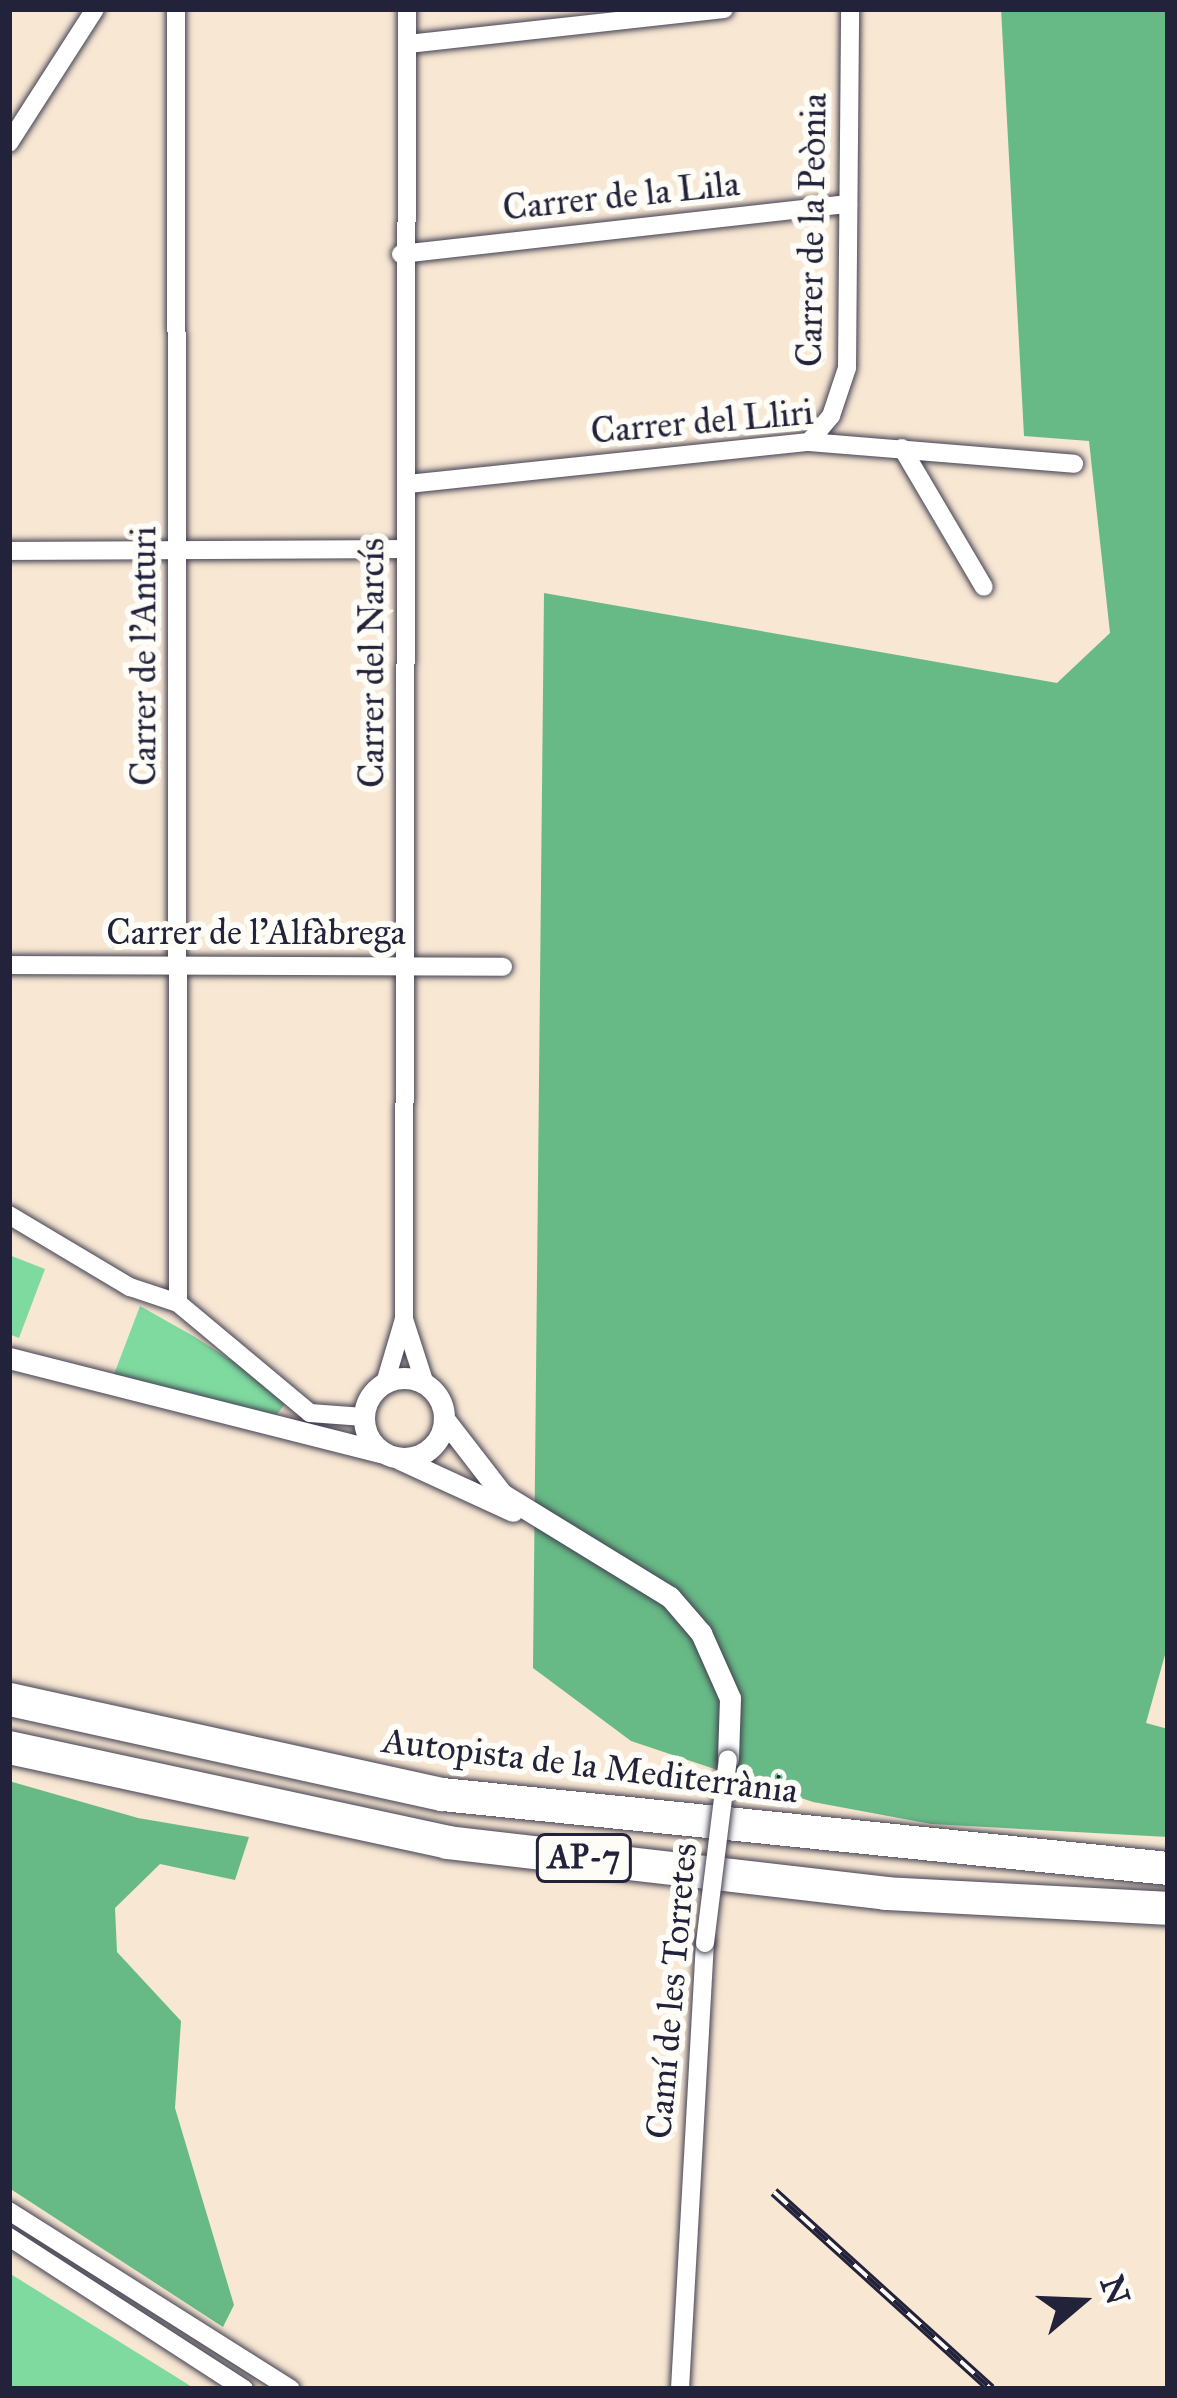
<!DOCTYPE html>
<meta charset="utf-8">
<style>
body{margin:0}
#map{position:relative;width:1177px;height:2398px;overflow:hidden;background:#f8e7d3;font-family:"IM FELL Great Primer",serif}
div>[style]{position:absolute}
.green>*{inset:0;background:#7fdaa0}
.forest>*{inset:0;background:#67ba86}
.roads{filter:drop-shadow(0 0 3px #424052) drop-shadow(0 0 3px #424052)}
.minor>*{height:18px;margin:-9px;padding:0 9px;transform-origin:9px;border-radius:9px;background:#fff}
.tertiary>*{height:21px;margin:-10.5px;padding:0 10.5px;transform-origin:10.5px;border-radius:10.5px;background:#fff}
.tertiary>.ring{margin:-10.5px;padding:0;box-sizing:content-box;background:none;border:21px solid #fff;border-radius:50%}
.motorway>*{height:33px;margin:-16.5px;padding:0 16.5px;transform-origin:16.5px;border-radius:16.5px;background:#fff}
.rail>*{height:10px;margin-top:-5px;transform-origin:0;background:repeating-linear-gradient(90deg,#fdfcf7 0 18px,#22223b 0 36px);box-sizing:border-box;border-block:3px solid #22223b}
.bridges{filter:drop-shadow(0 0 3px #424052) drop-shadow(0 0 3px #424052)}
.minor-bridge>*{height:18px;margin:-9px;padding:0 9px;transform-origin:9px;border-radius:9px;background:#fff}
span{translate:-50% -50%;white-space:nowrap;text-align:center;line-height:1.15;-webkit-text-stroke:12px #fdfcf7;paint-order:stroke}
.shield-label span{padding:3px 9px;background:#fdfcf7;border:3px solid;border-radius:9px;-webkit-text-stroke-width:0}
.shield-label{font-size:33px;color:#22223b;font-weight:700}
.street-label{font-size:36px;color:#22223b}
.frame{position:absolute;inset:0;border:12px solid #22223b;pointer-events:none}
.north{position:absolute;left:1021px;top:2242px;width:120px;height:120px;-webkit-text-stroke:9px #fdfcf7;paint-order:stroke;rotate:71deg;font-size:33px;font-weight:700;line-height:48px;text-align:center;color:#22223b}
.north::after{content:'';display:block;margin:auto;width:42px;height:54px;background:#22223b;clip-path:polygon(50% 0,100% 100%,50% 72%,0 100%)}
</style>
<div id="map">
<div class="green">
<i style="clip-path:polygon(9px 1255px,45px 1269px,19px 1338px,9px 1334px)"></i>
<i style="clip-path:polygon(140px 1306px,195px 1337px,290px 1398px,268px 1425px,113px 1377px)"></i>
<i style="clip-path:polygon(9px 2273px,189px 2385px,193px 2389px,9px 2389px)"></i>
</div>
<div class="forest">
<i style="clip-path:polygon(1001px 9px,1168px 9px,1168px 1644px,1146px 1723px,1168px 1729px,1168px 1837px,931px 1824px,813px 1802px,631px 1741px,533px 1668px,544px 593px,1057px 683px,1110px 633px,1089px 441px,1024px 436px)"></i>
<i style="clip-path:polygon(9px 1781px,138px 1818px,249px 1837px,235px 1880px,160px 1864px,115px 1908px,117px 1952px,181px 2021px,175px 2108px,234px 2305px,223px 2327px,9px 2188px)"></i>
</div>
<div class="roads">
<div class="minor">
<i style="left:176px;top:9px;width:1294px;rotate:89.91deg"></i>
<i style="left:407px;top:9px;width:1310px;rotate:90.13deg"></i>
<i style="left:404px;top:1319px;width:68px;rotate:72.1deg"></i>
<i style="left:408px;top:44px;width:318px;rotate:-6.3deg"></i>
<i style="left:9px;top:143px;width:159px;rotate:-57.3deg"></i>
<i style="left:401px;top:254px;width:450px;rotate:-6.4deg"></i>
<i style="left:809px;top:442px;width:34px;rotate:-50deg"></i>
<i style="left:831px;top:416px;width:51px;rotate:-71.6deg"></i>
<i style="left:847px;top:368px;width:359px;rotate:-89.5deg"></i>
<i style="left:902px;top:448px;width:161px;rotate:59.5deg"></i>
<i style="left:408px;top:484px;width:403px;rotate:-6deg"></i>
<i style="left:809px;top:442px;width:266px;rotate:4.7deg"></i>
<i style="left:9px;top:551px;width:395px;rotate:-0.3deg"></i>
<i style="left:9px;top:965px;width:494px;rotate:0.2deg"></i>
<i style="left:9px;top:1215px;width:141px;rotate:30.8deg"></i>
<i style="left:130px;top:1287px;width:51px;rotate:18.4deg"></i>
<i style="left:178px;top:1303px;width:172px;rotate:39.8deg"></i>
<i style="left:310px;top:1413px;width:54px;rotate:4.2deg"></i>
<i style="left:385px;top:1383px;width:67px;rotate:-73.5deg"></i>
<i style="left:9px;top:2211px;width:333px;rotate:32.3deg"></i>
<i style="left:9px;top:2237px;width:280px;rotate:32.9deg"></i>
<i style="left:680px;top:2389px;width:447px;rotate:-86.8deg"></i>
</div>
<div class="tertiary">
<i style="left:9px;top:1358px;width:384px;rotate:14.2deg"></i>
<i class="ring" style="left:364px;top:1378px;width:59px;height:59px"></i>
<i style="left:444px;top:1419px;width:95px;rotate:52.3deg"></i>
<i style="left:502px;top:1494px;width:197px;rotate:31.5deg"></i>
<i style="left:670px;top:1597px;width:48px;rotate:49.3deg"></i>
<i style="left:701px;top:1633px;width:71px;rotate:66deg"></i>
<i style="left:730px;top:1698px;width:61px;rotate:91.9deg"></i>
<i style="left:400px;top:1459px;width:124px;rotate:24.7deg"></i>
</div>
<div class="motorway">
<i style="left:9px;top:1699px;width:443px;rotate:12.4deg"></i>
<i style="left:442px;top:1794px;width:730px;rotate:5.82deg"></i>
<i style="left:9px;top:1747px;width:448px;rotate:12.2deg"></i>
<i style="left:447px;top:1842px;width:441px;rotate:6.6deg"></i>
<i style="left:885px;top:1893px;width:283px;rotate:3deg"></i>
</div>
</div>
<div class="rail">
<i style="left:774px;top:2192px;width:293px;rotate:42.2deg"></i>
</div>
<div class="bridges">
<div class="minor-bridge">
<i style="left:705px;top:1943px;width:185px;rotate:-82.9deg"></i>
</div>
</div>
<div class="shield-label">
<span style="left:584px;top:1858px">AP-7</span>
</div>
<div class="street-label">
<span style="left:621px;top:196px;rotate:-6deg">Carrer de la Lila</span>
<span style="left:812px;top:230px;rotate:-89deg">Carrer de la Peònia</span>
<span style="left:702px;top:422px;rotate:-5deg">Carrer del Lliri</span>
<span style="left:144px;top:656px;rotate:-90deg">Carrer de l'Anturi</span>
<span style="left:372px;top:663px;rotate:-90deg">Carrer del Narcís</span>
<span style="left:256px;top:933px">Carrer de l'Alfàbrega</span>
<span style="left:590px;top:1766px;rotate:7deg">Autopista de la Mediterrània</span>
<span style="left:672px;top:1991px;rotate:-85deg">Camí de les Torretes</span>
</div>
<div class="frame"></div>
<div class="north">N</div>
</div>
